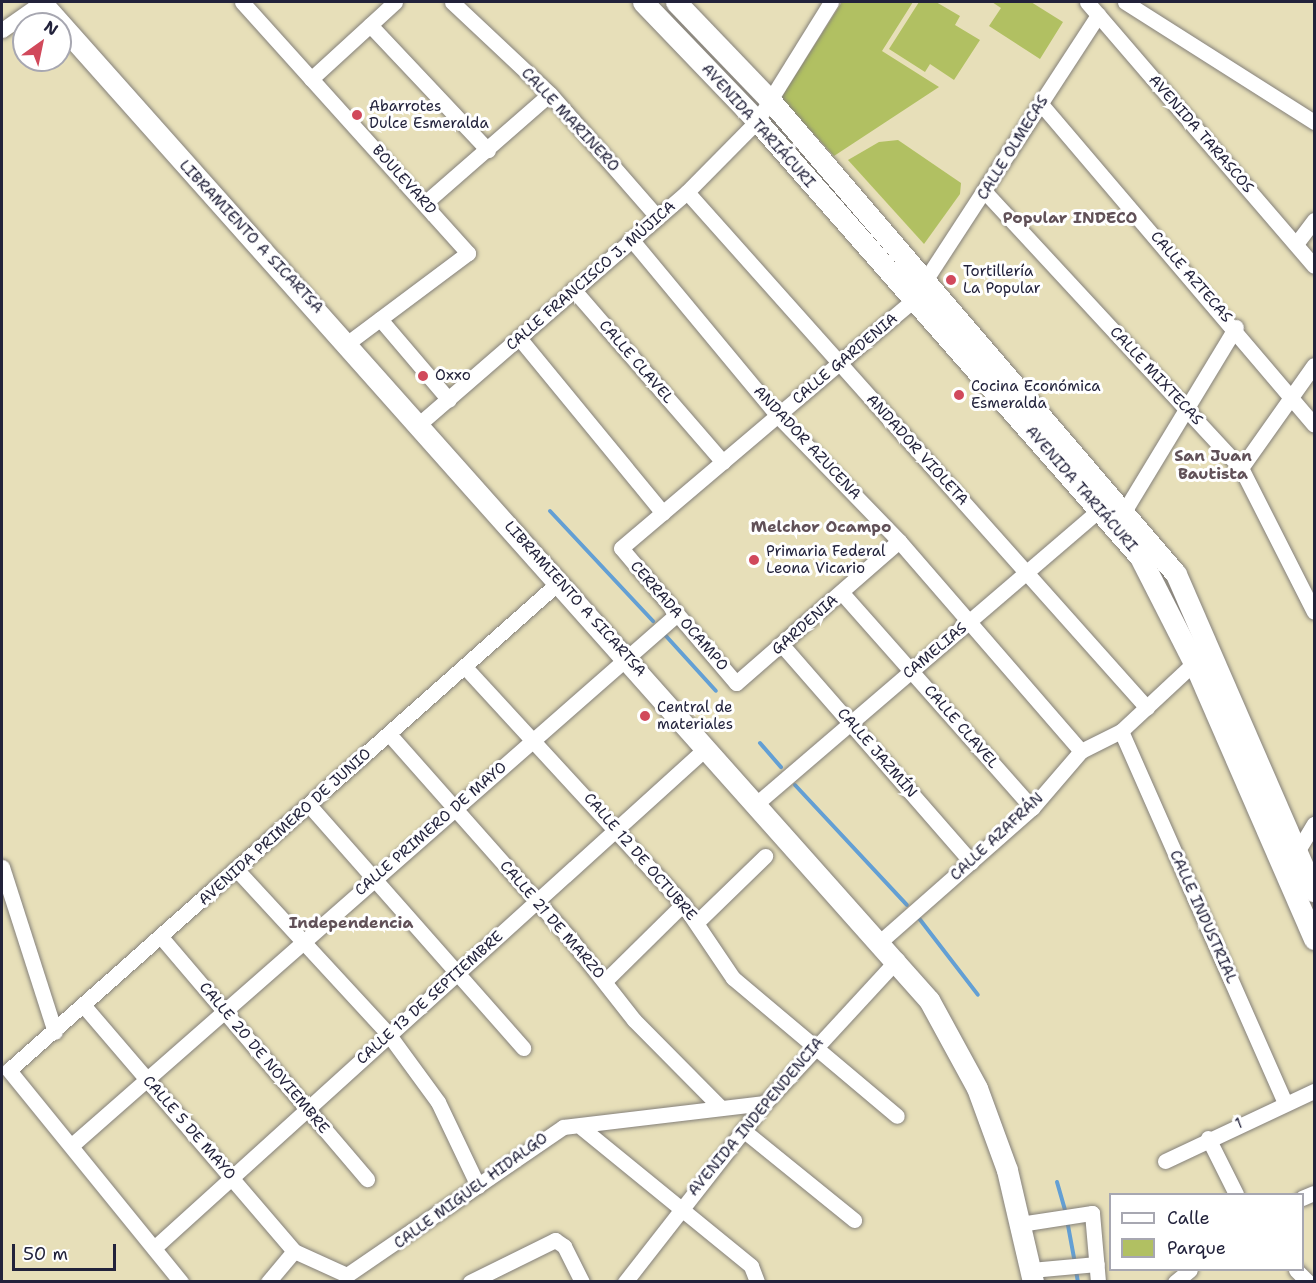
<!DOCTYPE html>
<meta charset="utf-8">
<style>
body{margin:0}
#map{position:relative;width:1316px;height:1283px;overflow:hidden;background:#e7dfb9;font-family:"Shantell Sans",sans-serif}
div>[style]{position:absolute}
.green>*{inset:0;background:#b1c062}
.stream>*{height:4px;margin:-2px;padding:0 2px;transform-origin:2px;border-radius:2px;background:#639fd4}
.roads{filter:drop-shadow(0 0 2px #84807a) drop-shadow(0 0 2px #84807a)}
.street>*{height:15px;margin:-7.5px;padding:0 7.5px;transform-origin:7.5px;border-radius:7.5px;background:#fff}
.secondary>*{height:21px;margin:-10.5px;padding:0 10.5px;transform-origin:10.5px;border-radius:10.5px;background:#fff}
.dots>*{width:16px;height:16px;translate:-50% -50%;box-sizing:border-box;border:3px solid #fff;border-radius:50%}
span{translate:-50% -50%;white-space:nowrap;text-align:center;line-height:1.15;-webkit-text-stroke:6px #fff;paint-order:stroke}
.poi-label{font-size:15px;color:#22223b}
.left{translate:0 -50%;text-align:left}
.street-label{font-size:15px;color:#22223b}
.neighbourhood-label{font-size:16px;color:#615158;font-weight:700}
.frame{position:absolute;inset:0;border:3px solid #22223b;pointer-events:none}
.legend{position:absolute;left:1109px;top:1193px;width:195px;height:78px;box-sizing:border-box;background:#fff;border:2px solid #a7a7b1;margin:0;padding:8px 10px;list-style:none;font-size:18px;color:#22223b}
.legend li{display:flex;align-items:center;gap:12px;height:30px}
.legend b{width:30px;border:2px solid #a7a7b1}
.north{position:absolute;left:12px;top:12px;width:60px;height:60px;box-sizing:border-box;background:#fff;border:2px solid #a7a7b1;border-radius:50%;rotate:33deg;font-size:16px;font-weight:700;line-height:24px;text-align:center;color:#22223b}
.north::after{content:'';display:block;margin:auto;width:21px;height:27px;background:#d1495b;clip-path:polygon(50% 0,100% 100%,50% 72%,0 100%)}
.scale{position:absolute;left:12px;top:1244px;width:104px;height:27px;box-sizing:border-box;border:3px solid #22223b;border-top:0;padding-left:8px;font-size:18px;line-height:21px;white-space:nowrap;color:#22223b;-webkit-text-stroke:4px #fff;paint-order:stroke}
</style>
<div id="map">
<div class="green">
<i style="clip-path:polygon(842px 2px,913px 2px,882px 51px,939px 87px,834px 156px,781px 98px)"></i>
<i style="clip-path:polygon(919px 2px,936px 2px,960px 16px,955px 25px,980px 40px,954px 80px,930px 64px,925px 72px,889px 49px)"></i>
<i style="clip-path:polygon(992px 2px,1031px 2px,1063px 22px,1040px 59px,989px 26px,1001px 8px)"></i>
<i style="clip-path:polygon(898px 140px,961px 183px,960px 194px,924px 244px,848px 160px,879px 142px)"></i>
</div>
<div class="stream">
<i style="left:550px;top:511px;width:151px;rotate:46.9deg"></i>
<i style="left:666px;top:636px;width:74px;rotate:47.7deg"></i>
<i style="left:760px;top:743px;width:32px;rotate:49deg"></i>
<i style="left:795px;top:785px;width:164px;rotate:47deg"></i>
<i style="left:918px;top:917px;width:98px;rotate:52.4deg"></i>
<i style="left:1057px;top:1182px;width:32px;rotate:74deg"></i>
<i style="left:1067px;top:1220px;width:44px;rotate:79.5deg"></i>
<i style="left:1076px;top:1270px;width:12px;rotate:81deg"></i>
</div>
<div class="roads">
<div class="street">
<i style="left:242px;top:2px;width:338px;rotate:48deg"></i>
<i style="left:468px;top:253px;width:149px;rotate:143.2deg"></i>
<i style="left:452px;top:2px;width:134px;rotate:43.2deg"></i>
<i style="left:550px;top:94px;width:164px;rotate:48.9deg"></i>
<i style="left:1087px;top:2px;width:348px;rotate:49.3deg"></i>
<i style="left:1125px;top:2px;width:224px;rotate:32.4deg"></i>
<i style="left:370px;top:25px;width:172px;rotate:46.7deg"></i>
<i style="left:2px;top:30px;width:49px;rotate:-35deg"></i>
<i style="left:311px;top:79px;width:114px;rotate:-42.5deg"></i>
<i style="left:1041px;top:104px;width:421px;rotate:49.6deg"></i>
<i style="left:687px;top:192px;width:691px;rotate:48.28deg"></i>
<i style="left:986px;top:193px;width:375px;rotate:47.2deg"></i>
<i style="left:1241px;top:468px;width:161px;rotate:63.1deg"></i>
<i style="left:426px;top:202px;width:164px;rotate:-41.1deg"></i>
<i style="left:631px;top:239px;width:230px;rotate:50.3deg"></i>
<i style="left:778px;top:416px;width:174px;rotate:45.9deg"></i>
<i style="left:899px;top:541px;width:278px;rotate:49.1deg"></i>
<i style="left:1296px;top:244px;width:30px;rotate:-53deg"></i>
<i style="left:573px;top:289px;width:229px;rotate:49.1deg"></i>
<i style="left:380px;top:319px;width:106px;rotate:49.6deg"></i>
<i style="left:520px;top:339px;width:225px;rotate:50.6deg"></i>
<i style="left:418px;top:425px;width:356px;rotate:-40.9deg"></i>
<i style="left:687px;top:192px;width:100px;rotate:-45.4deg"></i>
<i style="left:757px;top:121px;width:140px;rotate:-58.1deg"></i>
<i style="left:1241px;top:468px;width:126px;rotate:-54.7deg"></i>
<i style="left:1125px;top:510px;width:214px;rotate:-58.8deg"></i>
<i style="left:899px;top:541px;width:216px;rotate:138.9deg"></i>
<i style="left:736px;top:683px;width:177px;rotate:-130.4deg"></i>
<i style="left:621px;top:548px;width:380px;rotate:-40.3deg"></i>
<i style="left:911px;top:302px;width:343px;rotate:-56.9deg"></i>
<i style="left:842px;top:593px;width:287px;rotate:48.5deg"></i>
<i style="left:782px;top:645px;width:288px;rotate:48.9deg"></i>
<i style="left:465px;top:667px;width:322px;rotate:47.4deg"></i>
<i style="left:683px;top:904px;width:89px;rotate:56deg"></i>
<i style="left:733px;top:978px;width:214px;rotate:40.1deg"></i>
<i style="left:1121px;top:731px;width:407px;rotate:66.2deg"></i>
<i style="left:389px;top:734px;width:276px;rotate:48.5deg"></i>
<i style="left:572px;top:941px;width:100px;rotate:51.9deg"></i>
<i style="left:634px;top:1020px;width:120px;rotate:45.3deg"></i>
<i style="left:756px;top:804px;width:461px;rotate:-40.6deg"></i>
<i style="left:309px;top:805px;width:324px;rotate:48.6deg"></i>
<i style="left:1297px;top:852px;width:33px;rotate:-59deg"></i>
<i style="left:2px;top:867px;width:173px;rotate:72.2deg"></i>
<i style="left:237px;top:870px;width:224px;rotate:47.3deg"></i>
<i style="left:389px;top:1035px;width:83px;rotate:53.8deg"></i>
<i style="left:438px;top:1102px;width:93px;rotate:64.5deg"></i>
<i style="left:697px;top:922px;width:95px;rotate:-44.1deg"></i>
<i style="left:161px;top:937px;width:318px;rotate:49.6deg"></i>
<i style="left:881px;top:941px;width:201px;rotate:-41.4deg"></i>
<i style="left:1032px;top:808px;width:75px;rotate:-49.3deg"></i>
<i style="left:1081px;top:751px;width:45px;rotate:-26.6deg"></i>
<i style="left:1121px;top:731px;width:100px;rotate:-43deg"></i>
<i style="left:605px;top:981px;width:110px;rotate:-44.6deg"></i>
<i style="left:84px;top:1006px;width:323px;rotate:49.4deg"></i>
<i style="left:294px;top:1251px;width:58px;rotate:24.4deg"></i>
<i style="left:347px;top:1275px;width:262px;rotate:-34.4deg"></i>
<i style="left:563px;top:1127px;width:203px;rotate:-6.8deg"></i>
<i style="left:582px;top:1128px;width:218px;rotate:39.2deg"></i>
<i style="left:751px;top:1266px;width:17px;rotate:69deg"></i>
<i style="left:743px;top:1130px;width:143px;rotate:39deg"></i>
<i style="left:1208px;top:1138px;width:63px;rotate:63.4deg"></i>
<i style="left:72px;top:1145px;width:805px;rotate:-41.27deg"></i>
<i style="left:1165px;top:1161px;width:165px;rotate:-25.2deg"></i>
<i style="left:1302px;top:1198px;width:13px;rotate:-23deg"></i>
<i style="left:1020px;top:1224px;width:73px;rotate:-8.7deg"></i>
<i style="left:1092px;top:1213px;width:69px;rotate:85deg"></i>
<i style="left:154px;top:1248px;width:745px;rotate:-42.17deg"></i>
<i style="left:1031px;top:1270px;width:66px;rotate:-5.2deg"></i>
<i style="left:1296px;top:1270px;width:17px;rotate:45deg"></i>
<i style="left:181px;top:1282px;width:273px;rotate:-129.1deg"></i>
<i style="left:9px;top:1070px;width:735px;rotate:-41.58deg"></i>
<i style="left:268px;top:1282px;width:40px;rotate:-50deg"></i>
<i style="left:470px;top:1282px;width:95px;rotate:-26.3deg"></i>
<i style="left:555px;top:1240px;width:11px;rotate:34deg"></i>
<i style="left:564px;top:1246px;width:40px;rotate:63.4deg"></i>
<i style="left:625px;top:1282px;width:227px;rotate:-52deg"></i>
<i style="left:765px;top:1103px;width:195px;rotate:-47.3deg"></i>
<i style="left:1175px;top:1282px;width:19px;rotate:-39deg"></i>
</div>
<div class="secondary">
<i style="left:41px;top:2px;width:1336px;rotate:48.34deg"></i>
<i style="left:929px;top:1000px;width:100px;rotate:61.4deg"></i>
<i style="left:977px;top:1088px;width:87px;rotate:69.9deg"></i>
<i style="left:1007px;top:1170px;width:115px;rotate:76.9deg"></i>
<i style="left:643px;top:2px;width:165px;rotate:46.2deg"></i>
<i style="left:757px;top:121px;width:580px;rotate:48.7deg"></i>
<i style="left:1140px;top:557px;width:119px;rotate:63deg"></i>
<i style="left:1194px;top:663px;width:301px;rotate:66.5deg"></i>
<i style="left:676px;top:2px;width:136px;rotate:46.2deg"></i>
<i style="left:770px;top:100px;width:624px;rotate:49.42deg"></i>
<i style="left:1176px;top:574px;width:346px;rotate:66.5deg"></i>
</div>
</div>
<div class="dots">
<i style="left:357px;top:115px;background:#d1495b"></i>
<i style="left:951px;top:280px;background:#d1495b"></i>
<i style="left:423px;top:376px;background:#d1495b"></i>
<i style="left:959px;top:395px;background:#d1495b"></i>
<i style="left:754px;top:560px;background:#d1495b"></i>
<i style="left:645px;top:716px;background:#d1495b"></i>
</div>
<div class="poi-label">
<span class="left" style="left:369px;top:115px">Abarrotes<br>Dulce Esmeralda</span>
<span class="left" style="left:963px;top:280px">Tortillería<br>La Popular</span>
<span class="left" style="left:435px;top:376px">Oxxo</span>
<span class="left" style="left:971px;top:395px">Cocina Económica<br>Esmeralda</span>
<span class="left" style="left:766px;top:560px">Primaria Federal<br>Leona Vicario</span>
<span class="left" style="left:657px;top:716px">Central de<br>materiales</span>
</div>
<div class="street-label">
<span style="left:570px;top:120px;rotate:47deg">CALLE MARINERO</span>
<span style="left:758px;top:126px;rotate:48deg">AVENIDA TARIÁCURI</span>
<span style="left:1201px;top:134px;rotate:49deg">AVENIDA TARASCOS</span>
<span style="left:1013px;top:148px;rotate:-58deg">CALLE OLMECAS</span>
<span style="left:404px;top:180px;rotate:48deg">BOULEVARD</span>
<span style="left:251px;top:237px;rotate:47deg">LIBRAMIENTO A SICARTSA</span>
<span style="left:591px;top:276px;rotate:-41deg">CALLE FRANCISCO J. MÚJICA</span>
<span style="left:1191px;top:277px;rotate:49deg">CALLE AZTECAS</span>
<span style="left:845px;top:359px;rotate:-40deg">CALLE GARDENIA</span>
<span style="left:636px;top:362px;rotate:49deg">CALLE CLAVEL</span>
<span style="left:1156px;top:376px;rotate:47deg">CALLE MIXTECAS</span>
<span style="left:807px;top:443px;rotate:47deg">ANDADOR AZUCENA</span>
<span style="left:917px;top:450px;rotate:48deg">ANDADOR VIOLETA</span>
<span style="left:1081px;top:489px;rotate:49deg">AVENIDA TARIÁCURI</span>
<span style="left:575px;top:599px;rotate:48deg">LIBRAMIENTO A SICARTSA</span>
<span style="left:679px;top:616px;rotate:49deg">CERRADA OCAMPO</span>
<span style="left:805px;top:625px;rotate:-41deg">GARDENIA</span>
<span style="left:935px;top:651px;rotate:-40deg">CAMELIAS</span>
<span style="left:961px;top:727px;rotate:49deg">CALLE CLAVEL</span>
<span style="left:877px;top:753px;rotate:49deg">CALLE JAZMÍN</span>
<span style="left:285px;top:827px;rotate:-42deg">AVENIDA PRIMERO DE JUNIO</span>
<span style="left:431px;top:829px;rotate:-41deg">CALLE PRIMERO DE MAYO</span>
<span style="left:997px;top:837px;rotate:-43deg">CALLE AZAFRÁN</span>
<span style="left:640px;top:857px;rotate:49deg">CALLE 12 DE OCTUBRE</span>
<span style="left:1203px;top:917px;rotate:66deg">CALLE INDUSTRIAL</span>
<span style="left:552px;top:920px;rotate:49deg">CALLE 21 DE MARZO</span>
<span style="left:430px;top:998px;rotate:-42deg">CALLE 13 DE SEPTIEMBRE</span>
<span style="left:264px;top:1058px;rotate:50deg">CALLE 20 DE NOVIEMBRE</span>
<span style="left:756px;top:1117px;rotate:-50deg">AVENIDA INDEPENDENCIA</span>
<span style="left:1239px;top:1124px;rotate:-24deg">1</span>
<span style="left:189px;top:1128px;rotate:49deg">CALLE 5 DE MAYO</span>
<span style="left:471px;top:1191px;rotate:-36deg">CALLE MIGUEL HIDALGO</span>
</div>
<div class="neighbourhood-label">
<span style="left:1070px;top:218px">Popular INDECO</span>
<span style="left:1213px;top:465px">San Juan<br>Bautista</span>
<span style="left:821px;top:527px">Melchor Ocampo</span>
<span style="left:351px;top:923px">Independencia</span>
</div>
<div class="frame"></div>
<ul class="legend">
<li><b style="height:8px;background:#fff"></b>Calle</li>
<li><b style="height:16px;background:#b1c062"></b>Parque</li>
</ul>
<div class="north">N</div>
<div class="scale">50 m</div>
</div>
